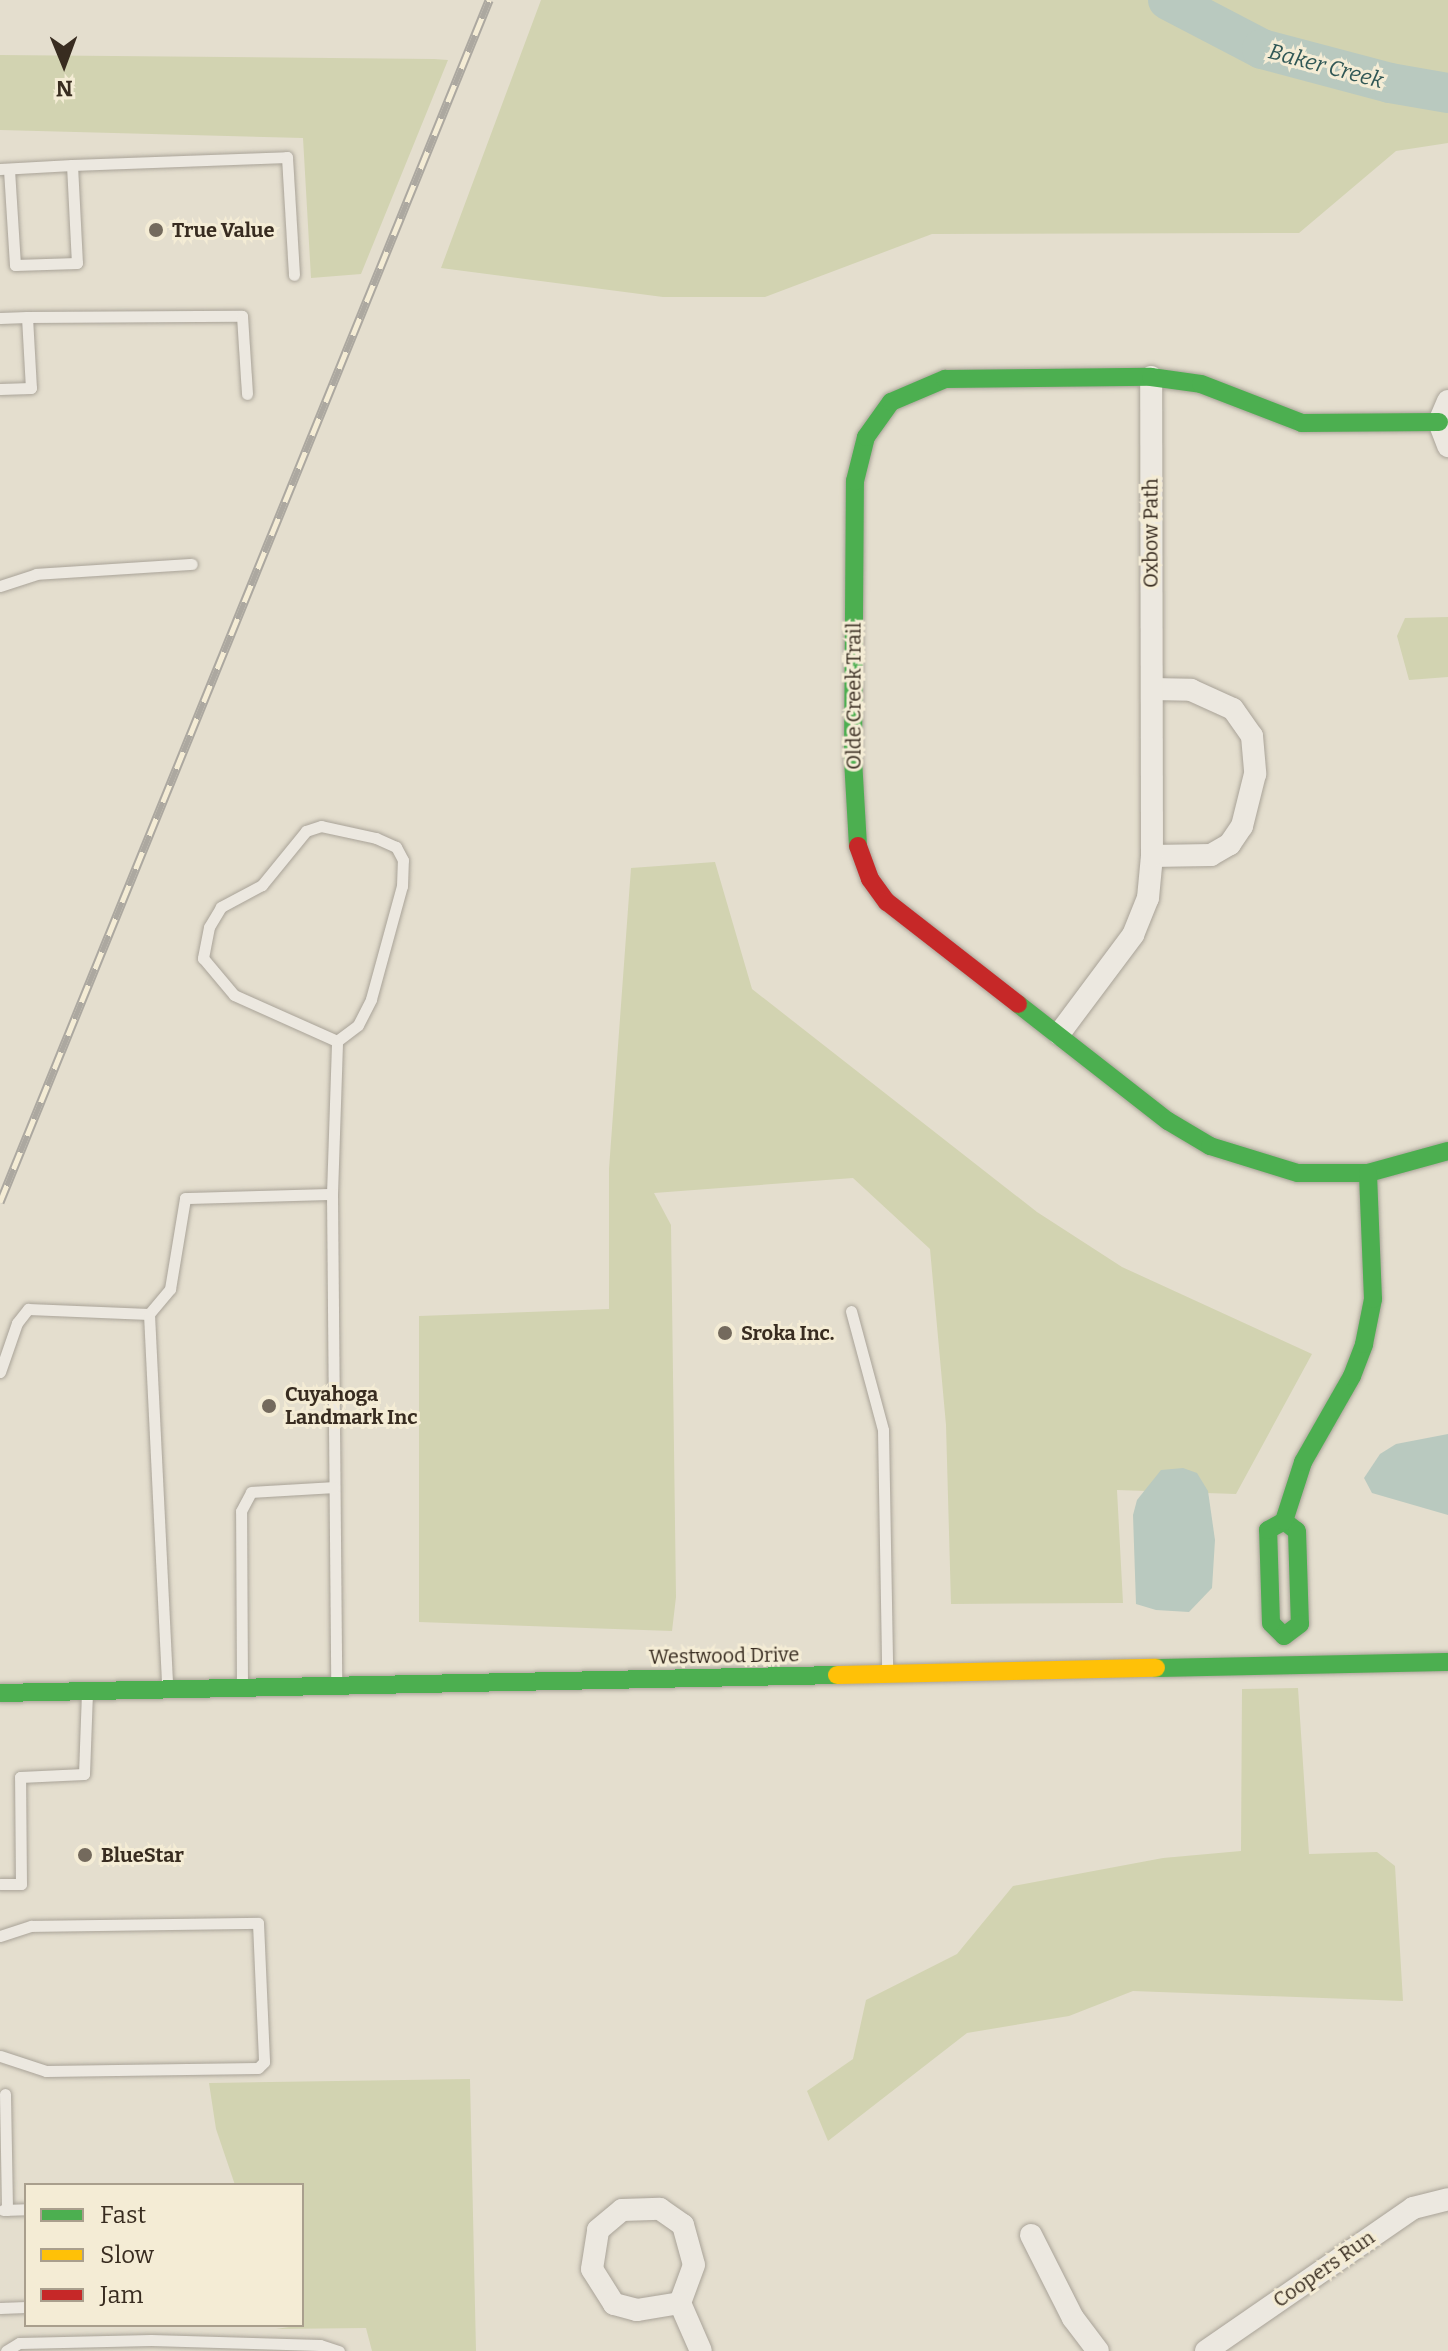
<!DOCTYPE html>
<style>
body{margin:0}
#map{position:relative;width:1448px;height:2351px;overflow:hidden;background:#e4dece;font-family:Bitter,serif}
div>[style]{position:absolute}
.green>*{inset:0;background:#d2d3b1}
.water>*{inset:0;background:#b9c9bf}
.river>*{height:40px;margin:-20px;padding:0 20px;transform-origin:20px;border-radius:20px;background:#b9c9bf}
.roads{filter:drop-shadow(0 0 2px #a9a398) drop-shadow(0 0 2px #a9a398)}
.lane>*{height:11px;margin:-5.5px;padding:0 5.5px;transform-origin:5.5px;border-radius:5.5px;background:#ece8e0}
.street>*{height:22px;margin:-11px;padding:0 11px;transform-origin:11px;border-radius:11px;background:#ece8e0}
.fast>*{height:18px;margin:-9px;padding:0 9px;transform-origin:9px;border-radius:9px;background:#4caf50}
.slow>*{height:18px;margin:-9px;padding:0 9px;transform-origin:9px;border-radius:9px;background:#ffc107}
.jam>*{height:18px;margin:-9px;padding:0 9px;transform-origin:9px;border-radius:9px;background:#c62828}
.rail>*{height:9px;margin-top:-4.5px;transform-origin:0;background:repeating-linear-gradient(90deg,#f4ecd5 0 18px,#aca8a0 0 36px);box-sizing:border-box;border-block:2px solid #aca8a0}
.dots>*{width:22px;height:22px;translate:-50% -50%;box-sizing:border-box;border:4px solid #f4ecd5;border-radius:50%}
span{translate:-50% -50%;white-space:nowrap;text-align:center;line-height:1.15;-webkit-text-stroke:6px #f4ecd5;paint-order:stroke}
.poi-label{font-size:20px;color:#382c20;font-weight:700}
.left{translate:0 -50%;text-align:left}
.street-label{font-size:20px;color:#382c20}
.water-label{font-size:22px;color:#305755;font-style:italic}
.legend{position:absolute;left:24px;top:2183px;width:280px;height:144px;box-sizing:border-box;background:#f4ecd5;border:2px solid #a99f8d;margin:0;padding:10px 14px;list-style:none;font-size:24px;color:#382c20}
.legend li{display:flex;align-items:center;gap:16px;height:40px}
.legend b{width:40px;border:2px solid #a99f8d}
.north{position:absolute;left:24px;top:24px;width:80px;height:80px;-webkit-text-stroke:6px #f4ecd5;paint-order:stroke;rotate:179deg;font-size:22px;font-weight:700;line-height:32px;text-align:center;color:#382c20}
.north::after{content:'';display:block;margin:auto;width:28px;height:36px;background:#382c20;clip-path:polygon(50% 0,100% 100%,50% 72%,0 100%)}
</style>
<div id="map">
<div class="green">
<i style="clip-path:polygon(541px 0,1448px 0,1448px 143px,1396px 151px,1299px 233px,932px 234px,765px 297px,663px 297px,441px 268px)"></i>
<i style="clip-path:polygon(0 55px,434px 59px,448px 60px,361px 274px,311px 278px,303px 138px,0 130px)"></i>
<i style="clip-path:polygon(1448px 617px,1448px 677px,1409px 680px,1397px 636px,1405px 618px)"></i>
<i style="clip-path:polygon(715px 862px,752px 989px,1037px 1212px,1122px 1267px,1312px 1354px,1236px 1494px,1117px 1490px,1123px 1603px,951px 1604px,946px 1425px,930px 1249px,853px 1178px,654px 1193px,671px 1225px,676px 1597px,672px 1631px,419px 1622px,419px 1316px,609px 1309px,609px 1169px,631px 868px)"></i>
<i style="clip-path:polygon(1298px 1688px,1309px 1854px,1377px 1852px,1395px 1866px,1403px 2001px,1133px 1991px,1069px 2016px,967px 2033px,828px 2141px,807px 2091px,853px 2059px,866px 2000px,957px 1954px,1013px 1886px,1163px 1858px,1241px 1851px,1242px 1689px)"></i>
<i style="clip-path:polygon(470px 2079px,476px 2351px,372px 2351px,366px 2328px,276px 2329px,302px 2325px,302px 2185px,235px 2185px,216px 2129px,209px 2083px)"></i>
</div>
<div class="water">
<i style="clip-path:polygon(1448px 1434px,1448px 1515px,1372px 1493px,1364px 1478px,1380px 1454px,1396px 1444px)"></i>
<i style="clip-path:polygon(1183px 1468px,1197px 1473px,1208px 1491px,1215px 1540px,1212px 1588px,1189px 1612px,1156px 1610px,1136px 1604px,1133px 1515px,1137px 1500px,1161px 1470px)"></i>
</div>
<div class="river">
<i style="left:1168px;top:0;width:106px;rotate:27.5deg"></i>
<i style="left:1262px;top:49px;width:132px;rotate:14.9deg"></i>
<i style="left:1390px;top:83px;width:59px;rotate:9.8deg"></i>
</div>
<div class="roads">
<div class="lane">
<i style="left:72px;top:165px;width:215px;rotate:-2.1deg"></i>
<i style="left:287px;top:157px;width:118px;rotate:86.6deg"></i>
<i style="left:0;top:169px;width:72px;rotate:-3.2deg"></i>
<i style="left:72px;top:165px;width:98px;rotate:87.1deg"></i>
<i style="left:77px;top:263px;width:62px;rotate:178.2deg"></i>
<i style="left:15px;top:265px;width:96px;rotate:-93.6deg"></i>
<i style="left:27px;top:317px;width:215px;rotate:-0.3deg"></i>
<i style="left:242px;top:316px;width:78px;rotate:86.3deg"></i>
<i style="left:0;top:318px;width:27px;rotate:-2deg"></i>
<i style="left:27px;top:317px;width:71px;rotate:86.8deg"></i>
<i style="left:31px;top:388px;width:31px;rotate:178deg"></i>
<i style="left:0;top:586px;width:38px;rotate:-18deg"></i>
<i style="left:36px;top:574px;width:156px;rotate:-3.7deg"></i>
<i style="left:332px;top:1194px;width:153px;rotate:-88.1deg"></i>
<i style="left:337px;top:1041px;width:26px;rotate:-37deg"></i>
<i style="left:358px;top:1025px;width:29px;rotate:-63deg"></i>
<i style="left:371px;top:999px;width:117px;rotate:-74.7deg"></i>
<i style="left:402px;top:886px;width:26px;rotate:-88deg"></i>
<i style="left:403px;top:860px;width:15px;rotate:-118deg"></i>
<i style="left:396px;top:847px;width:22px;rotate:-156deg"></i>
<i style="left:376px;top:838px;width:56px;rotate:-167.7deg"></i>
<i style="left:321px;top:826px;width:16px;rotate:162deg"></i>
<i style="left:306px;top:831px;width:70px;rotate:129.2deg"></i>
<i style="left:262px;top:885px;width:47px;rotate:151.8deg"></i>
<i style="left:221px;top:907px;width:23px;rotate:121deg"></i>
<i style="left:209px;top:927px;width:32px;rotate:101deg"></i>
<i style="left:203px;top:958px;width:48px;rotate:50deg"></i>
<i style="left:234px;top:995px;width:113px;rotate:24.1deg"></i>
<i style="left:851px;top:1311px;width:123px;rotate:74.9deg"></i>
<i style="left:883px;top:1430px;width:240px;rotate:89deg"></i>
<i style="left:149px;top:1314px;width:33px;rotate:-50deg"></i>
<i style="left:170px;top:1289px;width:92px;rotate:-80.6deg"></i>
<i style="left:185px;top:1198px;width:147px;rotate:-1.6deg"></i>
<i style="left:332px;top:1194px;width:491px;rotate:89.5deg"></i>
<i style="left:0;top:1372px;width:52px;rotate:-70.9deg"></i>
<i style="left:17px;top:1323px;width:18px;rotate:-52deg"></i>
<i style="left:28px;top:1309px;width:121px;rotate:2.4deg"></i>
<i style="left:149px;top:1314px;width:371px;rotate:87.2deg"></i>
<i style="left:242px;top:1686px;width:175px;rotate:-90.3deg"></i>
<i style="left:241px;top:1511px;width:21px;rotate:-62deg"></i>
<i style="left:251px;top:1492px;width:83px;rotate:-3.4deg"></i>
<i style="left:0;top:1884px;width:21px"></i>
<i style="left:21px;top:1884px;width:107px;rotate:-90.5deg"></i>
<i style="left:20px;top:1777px;width:64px;rotate:-2.7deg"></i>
<i style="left:84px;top:1774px;width:82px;rotate:-87.9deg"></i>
<i style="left:0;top:1936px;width:33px;rotate:-18deg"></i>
<i style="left:31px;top:1926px;width:227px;rotate:-0.8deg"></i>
<i style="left:258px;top:1923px;width:139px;rotate:87.5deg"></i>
<i style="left:264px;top:2062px;width:8px;rotate:135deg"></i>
<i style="left:258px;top:2068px;width:212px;rotate:179.2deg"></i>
<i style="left:46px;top:2071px;width:48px;rotate:-161.9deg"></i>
<i style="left:5px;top:2094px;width:116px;rotate:89deg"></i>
<i style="left:3px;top:2210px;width:23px;rotate:-2deg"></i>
<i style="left:0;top:2308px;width:26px;rotate:-2deg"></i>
<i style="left:6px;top:2351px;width:15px;rotate:-32deg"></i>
<i style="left:19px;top:2343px;width:132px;rotate:-1.3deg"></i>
<i style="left:151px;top:2340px;width:169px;rotate:1.7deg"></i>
<i style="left:320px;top:2345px;width:20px;rotate:18deg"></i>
</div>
<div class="street">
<i style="left:1448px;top:401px;width:23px;rotate:113deg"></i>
<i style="left:1439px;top:422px;width:26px;rotate:69deg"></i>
<i style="left:1152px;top:689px;width:39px;rotate:1deg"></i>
<i style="left:1191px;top:690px;width:46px;rotate:24.3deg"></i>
<i style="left:1233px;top:709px;width:33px;rotate:55deg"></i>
<i style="left:1252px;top:736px;width:38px;rotate:85deg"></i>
<i style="left:1255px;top:774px;width:54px;rotate:104deg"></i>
<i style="left:1242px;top:826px;width:22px;rotate:124deg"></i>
<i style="left:1230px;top:844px;width:22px;rotate:150deg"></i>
<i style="left:1211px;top:855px;width:59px;rotate:179deg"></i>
<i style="left:1059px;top:1034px;width:124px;rotate:-53.2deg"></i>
<i style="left:1133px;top:935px;width:40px;rotate:-68deg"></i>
<i style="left:1148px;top:898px;width:42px;rotate:-84.6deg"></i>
<i style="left:1152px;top:856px;width:479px;rotate:-90.1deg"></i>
<i style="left:1031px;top:2235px;width:93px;rotate:63.2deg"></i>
<i style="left:1073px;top:2318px;width:41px;rotate:52.9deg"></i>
<i style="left:680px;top:2303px;width:44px;rotate:170.8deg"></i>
<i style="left:637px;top:2310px;width:24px;rotate:-165deg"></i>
<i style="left:614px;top:2304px;width:41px;rotate:-122.2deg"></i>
<i style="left:592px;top:2269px;width:39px;rotate:-81deg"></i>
<i style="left:598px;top:2230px;width:31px;rotate:-40deg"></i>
<i style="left:622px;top:2210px;width:38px;rotate:-2deg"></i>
<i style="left:660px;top:2209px;width:28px;rotate:35deg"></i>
<i style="left:683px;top:2225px;width:41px;rotate:74.6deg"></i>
<i style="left:694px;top:2265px;width:40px;rotate:110.2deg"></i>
<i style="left:680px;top:2303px;width:52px;rotate:66.4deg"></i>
<i style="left:1206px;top:2351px;width:252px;rotate:-34.6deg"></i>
<i style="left:1413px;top:2208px;width:36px;rotate:-14deg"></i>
</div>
<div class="fast">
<i style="left:858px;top:846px;width:87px;rotate:-93.3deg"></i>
<i style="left:853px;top:759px;width:278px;rotate:-89.6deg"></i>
<i style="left:855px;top:481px;width:45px;rotate:-76deg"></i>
<i style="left:866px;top:437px;width:43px;rotate:-54.5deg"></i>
<i style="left:891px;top:402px;width:59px;rotate:-23.1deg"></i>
<i style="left:945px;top:379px;width:206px;rotate:-0.6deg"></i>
<i style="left:1151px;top:377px;width:50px;rotate:8deg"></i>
<i style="left:1201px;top:384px;width:108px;rotate:21.1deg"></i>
<i style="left:1302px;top:423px;width:137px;rotate:-0.4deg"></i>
<i style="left:1018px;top:1004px;width:190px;rotate:38deg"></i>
<i style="left:1168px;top:1121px;width:49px;rotate:30.8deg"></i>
<i style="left:1210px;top:1146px;width:92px;rotate:17.1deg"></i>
<i style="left:1298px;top:1173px;width:70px"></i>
<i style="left:1368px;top:1173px;width:83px;rotate:-15.4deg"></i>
<i style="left:1284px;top:1521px;width:16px;rotate:38deg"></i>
<i style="left:1297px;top:1531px;width:93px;rotate:88.2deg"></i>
<i style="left:1300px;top:1624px;width:20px;rotate:143deg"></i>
<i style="left:1284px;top:1636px;width:18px;rotate:-135deg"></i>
<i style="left:1271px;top:1623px;width:93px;rotate:-91.8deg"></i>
<i style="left:1268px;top:1530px;width:18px;rotate:-29deg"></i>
<i style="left:1284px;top:1521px;width:62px;rotate:-72.1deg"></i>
<i style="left:1303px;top:1462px;width:99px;rotate:-60.3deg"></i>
<i style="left:1352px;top:1376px;width:34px;rotate:-69deg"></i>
<i style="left:1364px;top:1344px;width:46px;rotate:-78.7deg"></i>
<i style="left:1373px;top:1299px;width:126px;rotate:-92.3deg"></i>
<i style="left:1156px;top:1668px;width:292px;rotate:-1.2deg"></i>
<i style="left:0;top:1693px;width:837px;rotate:-1.23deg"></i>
</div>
<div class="slow">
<i style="left:837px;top:1675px;width:319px;rotate:-1.3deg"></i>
</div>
<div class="jam">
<i style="left:858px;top:846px;width:35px;rotate:70deg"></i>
<i style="left:870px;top:879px;width:29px;rotate:54deg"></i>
<i style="left:887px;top:902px;width:166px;rotate:37.9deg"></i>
</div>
</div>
<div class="rail">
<i style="left:0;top:1202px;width:1298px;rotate:-67.86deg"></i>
</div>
<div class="dots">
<i style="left:156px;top:230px;background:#746a5d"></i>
<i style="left:725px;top:1333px;background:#746a5d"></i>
<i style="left:269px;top:1406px;background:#746a5d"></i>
<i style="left:85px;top:1855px;background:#746a5d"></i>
</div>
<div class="poi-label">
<span class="left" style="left:172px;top:230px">True Value</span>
<span class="left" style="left:741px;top:1333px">Sroka Inc.</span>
<span class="left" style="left:285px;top:1406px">Cuyahoga<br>Landmark Inc</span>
<span class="left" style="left:101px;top:1855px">BlueStar</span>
</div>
<div class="street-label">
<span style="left:1151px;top:533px;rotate:-90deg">Oxbow Path</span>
<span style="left:854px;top:696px;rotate:-90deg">Olde Creek Trail</span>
<span style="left:724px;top:1656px;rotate:-1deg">Westwood Drive</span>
<span style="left:1324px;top:2269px;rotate:-35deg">Coopers Run</span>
</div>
<div class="water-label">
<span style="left:1326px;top:66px;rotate:15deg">Baker Creek</span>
</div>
<ul class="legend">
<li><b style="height:10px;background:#4caf50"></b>Fast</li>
<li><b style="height:10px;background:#ffc107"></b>Slow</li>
<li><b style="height:10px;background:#c62828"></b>Jam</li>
</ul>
<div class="north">N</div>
</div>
